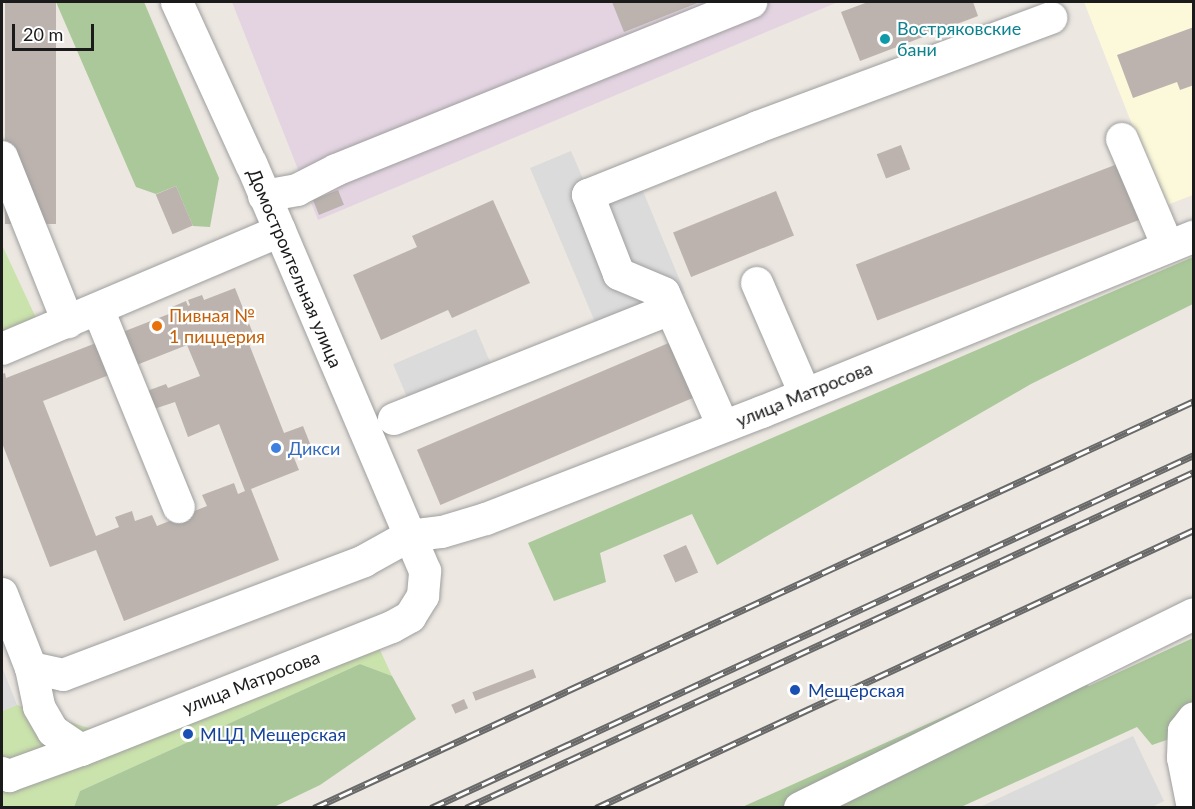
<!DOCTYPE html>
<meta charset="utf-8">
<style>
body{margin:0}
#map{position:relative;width:1195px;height:809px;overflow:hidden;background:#ece7e1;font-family:Lato,sans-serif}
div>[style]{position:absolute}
.industrial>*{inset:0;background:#e4d4e2}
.education>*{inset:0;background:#fcf9da}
.grass>*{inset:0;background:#cae2ab}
.forest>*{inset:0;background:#aac899}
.parking>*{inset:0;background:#dbdbdb;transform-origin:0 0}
.building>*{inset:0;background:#bcb3ae;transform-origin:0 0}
.roads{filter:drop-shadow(0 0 2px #9f9f9f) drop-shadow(0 0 2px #9f9f9f)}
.minor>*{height:32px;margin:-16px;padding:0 16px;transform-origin:16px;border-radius:16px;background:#fff}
.rail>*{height:7px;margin-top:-3.5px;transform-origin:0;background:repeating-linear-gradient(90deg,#fff 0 14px,#696969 0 28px);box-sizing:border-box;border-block:2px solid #696969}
.dots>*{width:16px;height:16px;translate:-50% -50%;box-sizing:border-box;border:3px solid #fff;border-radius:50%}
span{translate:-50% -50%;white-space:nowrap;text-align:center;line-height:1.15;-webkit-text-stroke:4.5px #fff;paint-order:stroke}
.culture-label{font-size:18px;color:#0d838f}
.left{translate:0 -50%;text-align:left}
.street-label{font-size:18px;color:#1b1b1b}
.food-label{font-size:18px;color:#c56008}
.shop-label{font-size:18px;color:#366cbe}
.transit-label{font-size:18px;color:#164399}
.frame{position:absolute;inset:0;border:3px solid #1b1b1b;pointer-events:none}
.scale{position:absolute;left:12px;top:24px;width:82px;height:27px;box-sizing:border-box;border:3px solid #1b1b1b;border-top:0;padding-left:8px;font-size:18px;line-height:21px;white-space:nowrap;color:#1b1b1b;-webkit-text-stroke:4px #fff;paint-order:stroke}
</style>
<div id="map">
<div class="industrial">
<i style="clip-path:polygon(232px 2px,838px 2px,318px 220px)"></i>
</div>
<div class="education">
<i style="clip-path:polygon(1084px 2px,1193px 2px,1193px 195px,1164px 206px)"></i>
</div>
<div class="grass">
<i style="clip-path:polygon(2px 245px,36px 318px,2px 333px)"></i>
<i style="clip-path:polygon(373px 635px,392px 676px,360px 664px,80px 791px,74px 807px,2px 808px,2px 711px,17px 705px,98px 731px)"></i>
</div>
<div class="forest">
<i style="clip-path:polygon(56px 2px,144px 2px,219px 178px,210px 227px,193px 226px,176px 186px,156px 194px,136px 187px)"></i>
<i style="clip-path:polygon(1193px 257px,1193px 304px,1031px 384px,717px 565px,692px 514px,600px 553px,606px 582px,554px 601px,528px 543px)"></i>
<i style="clip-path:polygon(1193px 638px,1193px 731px,1152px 745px,1137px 727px,961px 807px,740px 808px,1057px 666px,1089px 686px)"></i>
<i style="clip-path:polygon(360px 664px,392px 676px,416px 719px,320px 785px,274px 807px,74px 807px,80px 791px)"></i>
</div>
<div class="parking">
<i style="clip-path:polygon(571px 151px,584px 181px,631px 162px,685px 293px,598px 329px,530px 168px)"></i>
<i style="left:476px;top:329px;width:41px;height:90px;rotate:67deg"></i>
<i style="clip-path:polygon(2px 667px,17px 705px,2px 711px)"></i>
<i style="clip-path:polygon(1133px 736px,1164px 801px,1150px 808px,980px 807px)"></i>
</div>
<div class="building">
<i style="left:5px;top:2px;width:51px;height:222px"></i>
<i style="clip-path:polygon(612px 2px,700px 2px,624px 32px)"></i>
<i style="clip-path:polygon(868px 2px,973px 2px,978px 16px,860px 61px,841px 12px)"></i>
<i style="clip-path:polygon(1194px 27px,1194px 85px,1180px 90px,1177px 82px,1133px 98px,1117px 55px)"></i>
<i style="left:901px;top:145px;width:26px;height:26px;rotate:69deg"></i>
<i style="left:1120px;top:163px;width:60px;height:283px;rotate:69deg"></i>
<i style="left:176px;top:186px;width:43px;height:22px;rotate:67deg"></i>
<i style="left:338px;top:190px;width:16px;height:27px;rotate:68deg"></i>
<i style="left:776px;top:191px;width:48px;height:111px;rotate:68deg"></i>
<i style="clip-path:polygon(493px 200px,530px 283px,452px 318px,448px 310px,381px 340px,353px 275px,417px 247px,412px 236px)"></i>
<i style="clip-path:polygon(235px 288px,256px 341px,249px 344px,284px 433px,303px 426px,311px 446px,292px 453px,299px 470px,251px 489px,279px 560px,124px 621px,96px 550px,50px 567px,2px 443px,2px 374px,5px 373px,6px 378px,96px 343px,109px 375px,43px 401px,96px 536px,119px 527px,115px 517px,132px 511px,135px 521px,152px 515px,157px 526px,207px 506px,202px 495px,234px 483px,238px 494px,245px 491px,219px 424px,188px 437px,175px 402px,154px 409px,147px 391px,166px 384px,168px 388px,200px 376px,187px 345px,134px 366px,120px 333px,174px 312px,172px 307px,186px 301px,188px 306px,190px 305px,188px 300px,202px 295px,204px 300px)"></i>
<i style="left:671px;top:342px;width:60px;height:276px;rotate:67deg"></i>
<i style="left:686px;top:545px;width:30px;height:25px;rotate:66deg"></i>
<i style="left:533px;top:669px;width:9px;height:65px;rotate:69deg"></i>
<i style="left:464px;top:699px;width:10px;height:14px;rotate:66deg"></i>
</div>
<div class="roads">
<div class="minor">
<i style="left:1122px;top:139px;width:117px;rotate:66.9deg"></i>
<i style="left:2px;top:157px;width:178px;rotate:68.2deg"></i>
<i style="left:264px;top:196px;width:34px;rotate:-10deg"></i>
<i style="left:297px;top:190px;width:44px;rotate:-27.1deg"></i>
<i style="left:336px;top:170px;width:448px;rotate:-22deg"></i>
<i style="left:757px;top:283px;width:121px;rotate:66.6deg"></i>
<i style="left:98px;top:309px;width:214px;rotate:67.8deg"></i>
<i style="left:2px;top:349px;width:302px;rotate:-23deg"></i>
<i style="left:394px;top:419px;width:297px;rotate:-21.7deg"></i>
<i style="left:723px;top:426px;width:145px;rotate:-113.9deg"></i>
<i style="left:664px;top:293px;width:49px;rotate:-157.1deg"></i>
<i style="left:619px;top:274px;width:85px;rotate:-111.4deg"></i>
<i style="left:588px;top:195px;width:183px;rotate:-21.8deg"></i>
<i style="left:758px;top:127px;width:313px;rotate:-20.4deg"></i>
<i style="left:2px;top:594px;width:79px;rotate:68.6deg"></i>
<i style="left:31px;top:668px;width:33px;rotate:12deg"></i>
<i style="left:63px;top:675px;width:322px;rotate:-20.7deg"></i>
<i style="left:364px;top:561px;width:51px;rotate:-29.1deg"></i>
<i style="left:409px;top:536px;width:33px;rotate:-7deg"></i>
<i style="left:442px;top:532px;width:46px;rotate:-16.5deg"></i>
<i style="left:486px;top:519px;width:296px;rotate:-21.2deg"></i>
<i style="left:762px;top:412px;width:466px;rotate:-22.1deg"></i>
<i style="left:31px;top:668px;width:40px;rotate:78deg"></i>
<i style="left:39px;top:707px;width:28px;rotate:60deg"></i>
<i style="left:53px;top:731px;width:34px;rotate:34deg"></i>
<i style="left:2px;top:773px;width:8px;rotate:23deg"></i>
<i style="left:9px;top:776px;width:77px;rotate:-19.9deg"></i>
<i style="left:81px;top:750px;width:334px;rotate:-21.6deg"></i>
<i style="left:392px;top:627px;width:21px;rotate:-29deg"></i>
<i style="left:410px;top:617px;width:25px;rotate:-58deg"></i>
<i style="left:423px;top:596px;width:25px;rotate:-85deg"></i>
<i style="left:425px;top:571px;width:443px;rotate:-113.1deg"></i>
<i style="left:251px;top:164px;width:178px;rotate:-114.6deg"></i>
<i style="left:800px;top:808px;width:439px;rotate:-26.2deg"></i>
<i style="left:1193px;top:808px;width:51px;rotate:-101.3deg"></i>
<i style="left:1183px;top:758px;width:27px;rotate:-88deg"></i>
<i style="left:1184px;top:731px;width:16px;rotate:-52deg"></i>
</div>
</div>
<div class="rail">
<i style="left:314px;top:808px;width:970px;rotate:-24.82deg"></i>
<i style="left:431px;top:808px;width:841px;rotate:-24.83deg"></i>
<i style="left:466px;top:808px;width:802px;rotate:-24.78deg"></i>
<i style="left:596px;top:808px;width:659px;rotate:-24.93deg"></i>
</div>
<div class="dots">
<i style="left:885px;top:39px;background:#0f9aa8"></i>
<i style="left:157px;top:326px;background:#e8710a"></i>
<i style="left:276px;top:448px;background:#3f7fe0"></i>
<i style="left:795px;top:690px;background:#1a4fb4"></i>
<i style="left:188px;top:734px;background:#1a4fb4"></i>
</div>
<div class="culture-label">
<span class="left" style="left:897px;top:39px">Востряковские<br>бани</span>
</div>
<div class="street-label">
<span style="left:295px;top:268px;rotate:67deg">Домостроительная улица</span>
<span style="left:804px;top:394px;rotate:-22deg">улица Матросова</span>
<span style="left:251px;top:682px;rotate:-21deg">улица Матросова</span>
</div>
<div class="food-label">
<span class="left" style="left:169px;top:326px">Пивная №<br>1 пиццерия</span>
</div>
<div class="shop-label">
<span class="left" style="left:288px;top:448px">Дикси</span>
</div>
<div class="transit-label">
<span class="left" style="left:808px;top:690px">Мещерская</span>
<span class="left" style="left:200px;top:734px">МЦД Мещерская</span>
</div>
<div class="frame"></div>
<div class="scale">20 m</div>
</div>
